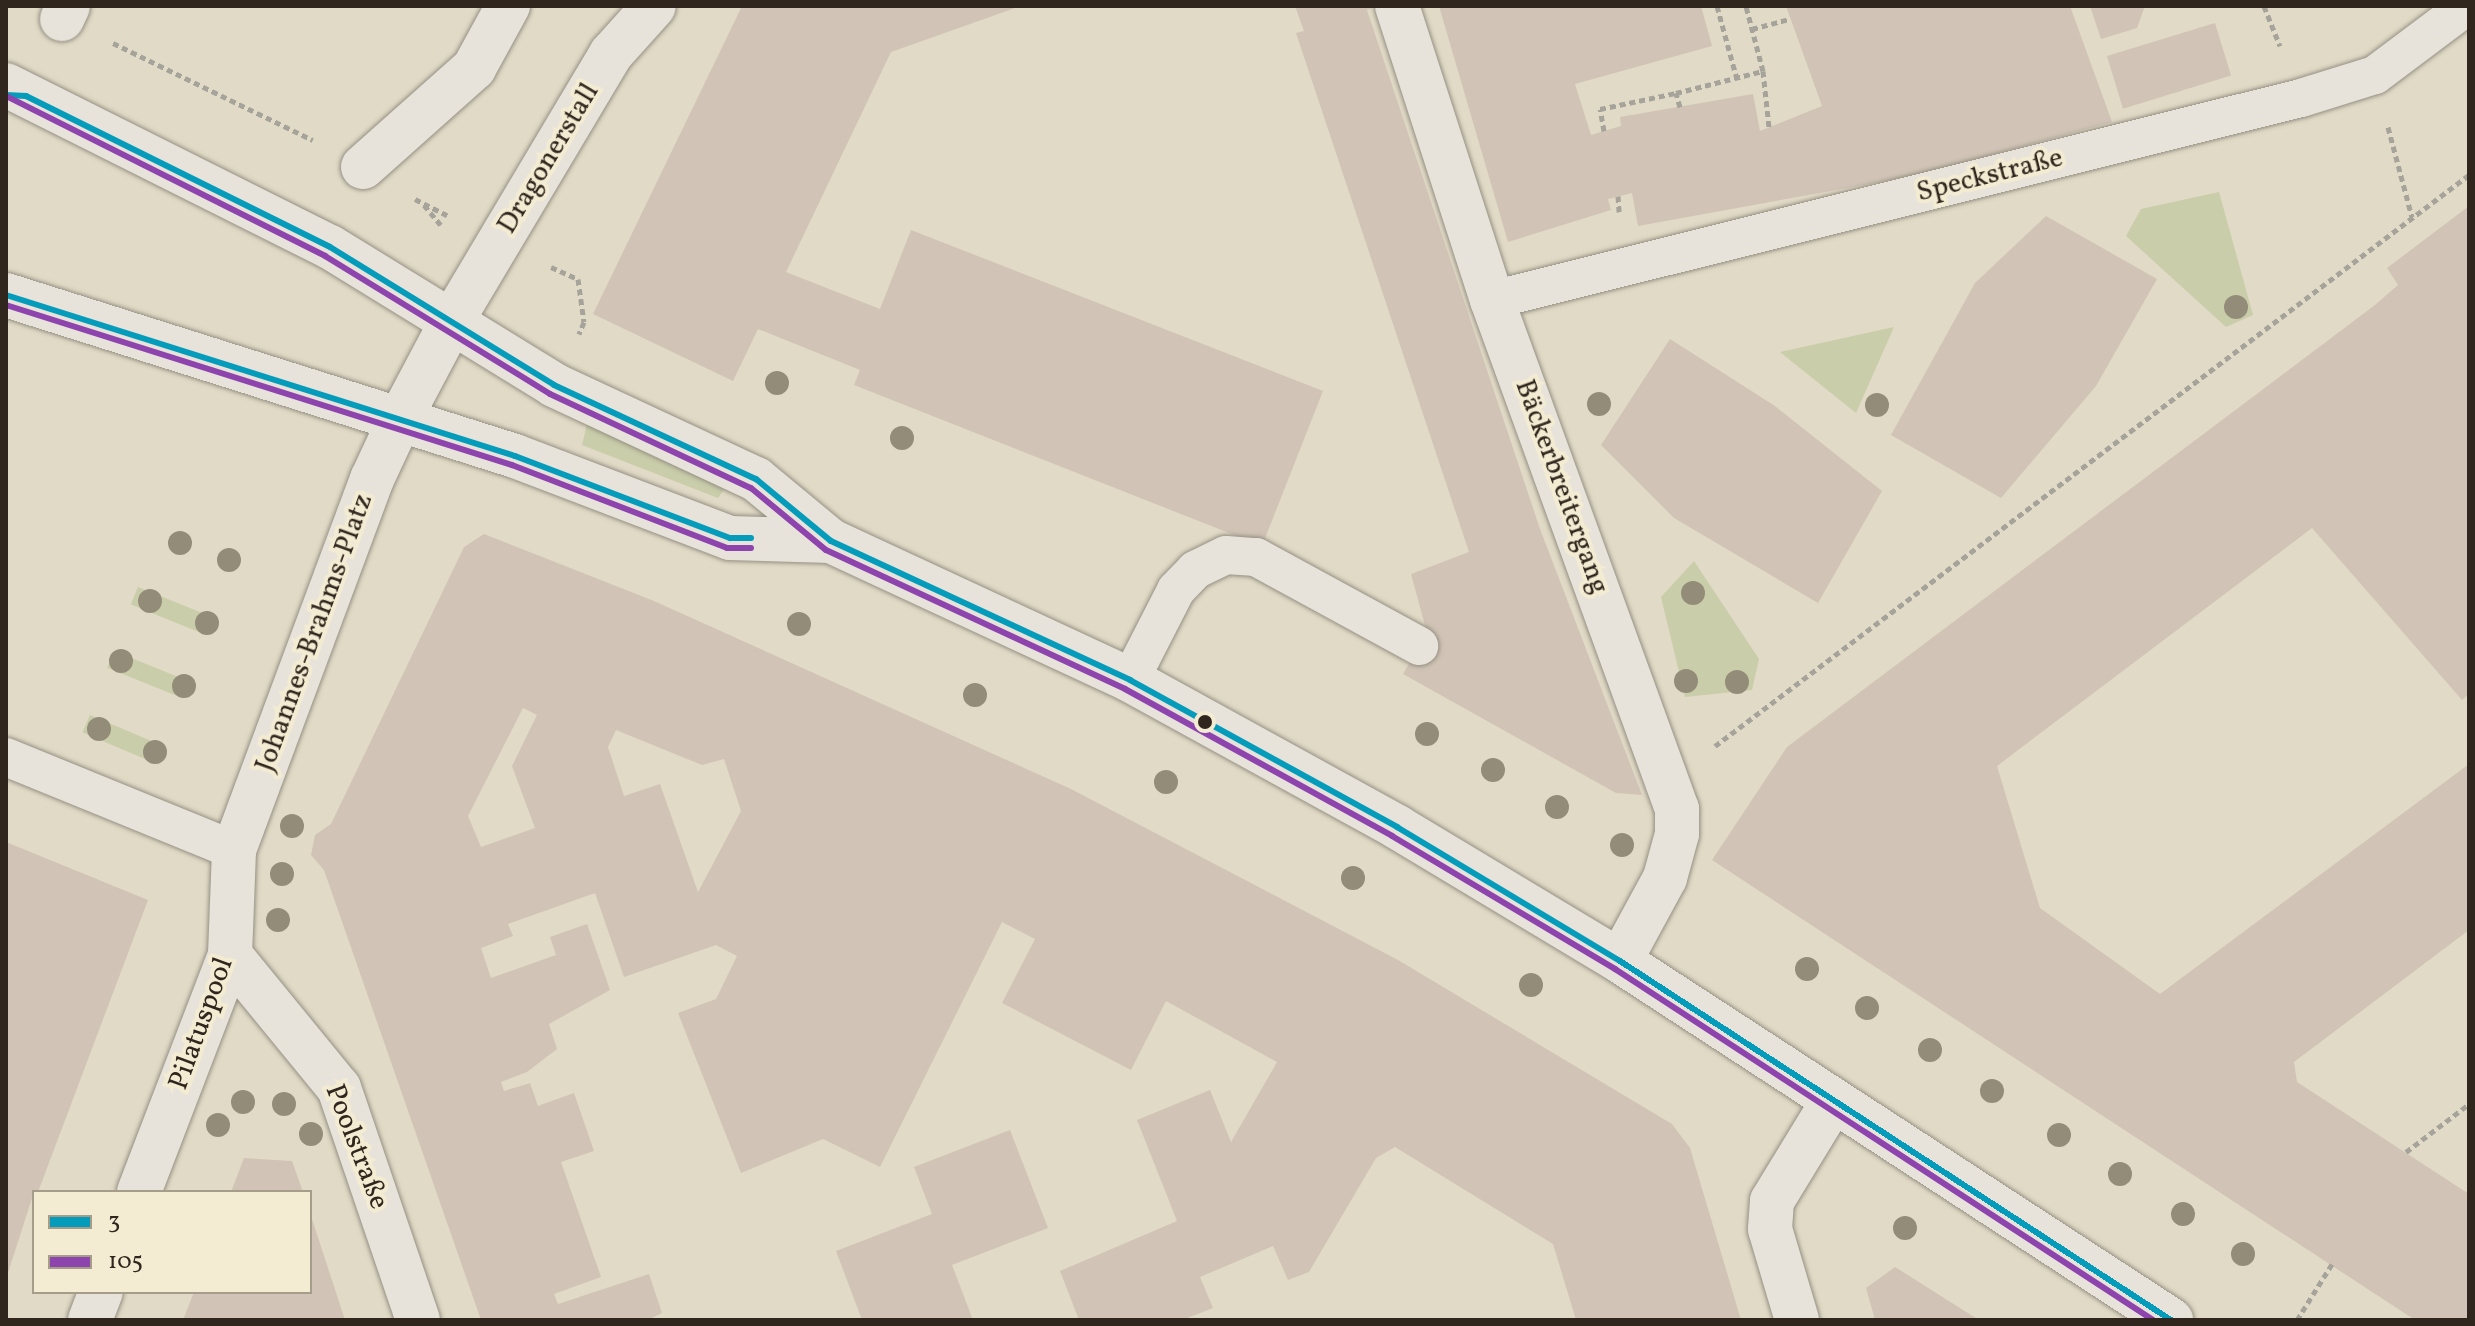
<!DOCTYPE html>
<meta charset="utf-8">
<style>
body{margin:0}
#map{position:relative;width:2475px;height:1326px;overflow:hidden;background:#e1dac6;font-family:Vollkorn,serif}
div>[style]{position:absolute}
.green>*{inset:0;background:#c9cda9;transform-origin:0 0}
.building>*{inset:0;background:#d1c4b6;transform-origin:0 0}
.path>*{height:5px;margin-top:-2.5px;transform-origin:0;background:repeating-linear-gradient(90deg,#a6a39b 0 6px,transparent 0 10px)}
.roads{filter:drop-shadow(0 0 2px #959083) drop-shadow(0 0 2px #959083)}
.service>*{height:38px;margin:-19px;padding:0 19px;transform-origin:19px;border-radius:19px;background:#e7e3da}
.pedestrian>*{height:44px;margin:-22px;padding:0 22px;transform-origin:22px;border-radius:22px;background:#e7e3da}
.minor>*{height:44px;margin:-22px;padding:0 22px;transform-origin:22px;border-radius:22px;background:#e7e3da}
.tertiary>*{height:44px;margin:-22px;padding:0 22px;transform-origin:22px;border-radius:22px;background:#e7e3da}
.secondary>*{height:44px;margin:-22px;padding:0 22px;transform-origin:22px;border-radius:22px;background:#e7e3da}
.bus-1>*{height:6px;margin:-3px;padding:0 3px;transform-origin:3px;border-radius:3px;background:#059cbc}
.bus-2>*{height:6px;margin:-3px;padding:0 3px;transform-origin:3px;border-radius:3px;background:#8e44ad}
.trees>*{width:24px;height:24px;margin:-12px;border-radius:50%;background:#928c79}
.dots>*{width:22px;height:22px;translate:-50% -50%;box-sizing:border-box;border:4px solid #f3ebd2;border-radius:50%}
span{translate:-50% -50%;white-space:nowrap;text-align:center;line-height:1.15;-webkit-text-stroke:8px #f3ebd2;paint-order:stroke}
.street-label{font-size:28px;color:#31261d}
.frame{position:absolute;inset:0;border:8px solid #31261d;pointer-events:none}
.legend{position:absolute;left:32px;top:1190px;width:280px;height:104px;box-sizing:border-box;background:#f3ebd2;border:2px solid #a59c8a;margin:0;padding:10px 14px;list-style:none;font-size:24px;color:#31261d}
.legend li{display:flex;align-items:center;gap:16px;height:40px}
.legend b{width:40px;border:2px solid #a59c8a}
</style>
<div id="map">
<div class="green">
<i style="clip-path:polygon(2219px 192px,2253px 315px,2226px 327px,2126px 236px,2141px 209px)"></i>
<i style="clip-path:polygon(1894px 327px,1856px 413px,1780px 352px)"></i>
<i style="clip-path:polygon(588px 420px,726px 487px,718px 498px,582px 445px)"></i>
<i style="clip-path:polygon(1694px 561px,1759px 659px,1752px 690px,1685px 697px,1661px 597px)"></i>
<i style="left:138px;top:587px;width:82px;height:19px;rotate:22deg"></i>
<i style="left:114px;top:651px;width:82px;height:18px;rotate:22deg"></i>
<i style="left:90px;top:715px;width:82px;height:19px;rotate:23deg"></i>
</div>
<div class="building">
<i style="clip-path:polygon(742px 6px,1021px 6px,891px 52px,786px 272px,880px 309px,911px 230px,1323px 391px,1262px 546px,854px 385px,860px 370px,758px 329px,733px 381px,593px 314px)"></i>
<i style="clip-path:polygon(1295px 6px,1377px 6px,1367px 10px,1540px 529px,1642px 795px,1616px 793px,1403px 674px,1427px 633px,1411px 574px,1469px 552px,1296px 33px,1304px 31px)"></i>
<i style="clip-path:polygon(1439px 6px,1701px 6px,1712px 46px,1575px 84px,1591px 135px,1621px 126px,1620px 117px,1753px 94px,1760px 131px,1822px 106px,1786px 6px,2070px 6px,2112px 122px,1918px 175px,1638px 226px,1632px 193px,1608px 199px,1611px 210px,1508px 242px)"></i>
<i style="clip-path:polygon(2090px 6px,2145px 6px,2137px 28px,2101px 39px)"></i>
<i style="left:2215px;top:23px;width:55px;height:113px;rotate:73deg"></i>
<i style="clip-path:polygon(2469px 206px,2469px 694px,2462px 700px,2312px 528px,1997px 766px,2040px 908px,2160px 994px,2469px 764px,2469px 930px,2294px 1062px,2297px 1082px,2469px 1194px,2469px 1320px,2415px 1320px,1712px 860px,1787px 747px,2375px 305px,2398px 285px,2387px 268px)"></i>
<i style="clip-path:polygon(2046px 216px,2157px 279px,2096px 386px,2001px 498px,1891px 435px,1975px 283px)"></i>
<i style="clip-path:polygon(1670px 339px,1775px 406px,1882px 491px,1818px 603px,1674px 518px,1601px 445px)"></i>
<i style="clip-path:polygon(evenodd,484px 534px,654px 601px,1071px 789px,1398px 960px,1672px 1124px,1690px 1148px,1741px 1320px,1576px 1320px,1553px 1244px,1395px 1147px,1376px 1158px,1309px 1272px,1288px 1280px,1273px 1246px,1200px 1277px,1213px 1308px,1182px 1320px,1079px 1320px,1060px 1271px,1177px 1221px,1137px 1120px,1210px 1090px,1231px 1142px,1277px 1062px,1166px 1001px,1131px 1070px,1002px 1003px,1035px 939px,1002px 922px,880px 1167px,823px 1139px,741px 1173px,678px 1013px,716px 999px,737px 956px,716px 945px,624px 977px,595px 893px,508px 924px,513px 936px,481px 948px,491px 978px,556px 955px,550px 937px,587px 924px,610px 990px,549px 1024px,557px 1049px,527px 1072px,501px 1082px,504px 1091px,530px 1083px,538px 1106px,574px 1093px,594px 1151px,561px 1162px,601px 1277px,554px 1294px,558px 1304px,649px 1274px,662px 1313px,648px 1320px,481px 1320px,324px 870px,311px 855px,315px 835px,331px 824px,464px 547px,484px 534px,523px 708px,537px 715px,512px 766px,535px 828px,481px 847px,468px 816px,523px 708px,484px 534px,616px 730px,702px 765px,724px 759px,741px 811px,698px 892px,660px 784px,624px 796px,608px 747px,616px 730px)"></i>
<i style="clip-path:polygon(6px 842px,148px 900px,38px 1192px,34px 1192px,6px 1279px)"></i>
<i style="clip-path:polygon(1010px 1130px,1048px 1228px,952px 1265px,973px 1320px,862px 1320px,836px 1251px,932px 1214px,914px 1167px)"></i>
<i style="clip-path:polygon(244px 1158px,292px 1161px,303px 1192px,231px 1192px)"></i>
<i style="clip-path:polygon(311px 1216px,345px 1320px,183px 1320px,194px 1292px,310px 1292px)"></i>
<i style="clip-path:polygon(1895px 1267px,1979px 1320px,1875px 1320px,1866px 1288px)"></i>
</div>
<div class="path">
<i style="left:1717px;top:6px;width:76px;rotate:74.7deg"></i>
<i style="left:2264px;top:6px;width:43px;rotate:68.2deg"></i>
<i style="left:1752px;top:29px;width:39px;rotate:-15deg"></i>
<i style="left:113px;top:43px;width:222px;rotate:25.9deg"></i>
<i style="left:1763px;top:71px;width:56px;rotate:83.9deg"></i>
<i style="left:1680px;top:107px;width:15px;rotate:-106deg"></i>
<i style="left:1676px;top:93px;width:90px;rotate:-14.2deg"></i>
<i style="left:1763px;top:71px;width:67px;rotate:-104.7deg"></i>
<i style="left:2388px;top:127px;width:93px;rotate:75.1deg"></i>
<i style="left:1604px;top:131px;width:22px;rotate:-100deg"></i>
<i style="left:1600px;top:109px;width:78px;rotate:-11.9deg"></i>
<i style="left:1618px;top:196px;width:16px;rotate:86deg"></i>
<i style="left:415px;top:199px;width:37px;rotate:27deg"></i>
<i style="left:424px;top:205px;width:26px;rotate:50deg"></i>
<i style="left:551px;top:267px;width:30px;rotate:24deg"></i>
<i style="left:578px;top:279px;width:43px;rotate:82.1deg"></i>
<i style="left:584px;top:322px;width:13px;rotate:113deg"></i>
<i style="left:1715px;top:746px;width:946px;rotate:-37.14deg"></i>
<i style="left:2406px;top:1152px;width:79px;rotate:-37.3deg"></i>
<i style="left:2297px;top:1320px;width:66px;rotate:-58deg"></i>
</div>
<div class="roads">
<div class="service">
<i style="left:1492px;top:300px;width:834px;rotate:-14.02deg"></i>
<i style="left:2301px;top:98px;width:77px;rotate:-17.3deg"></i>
<i style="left:2375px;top:75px;width:115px;rotate:-36.9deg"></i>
<i style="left:1130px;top:680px;width:101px;rotate:-62.9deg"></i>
<i style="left:1176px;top:590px;width:28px;rotate:-46deg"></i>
<i style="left:1195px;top:570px;width:34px;rotate:-26deg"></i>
<i style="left:1226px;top:555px;width:30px;rotate:4deg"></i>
<i style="left:1256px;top:557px;width:186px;rotate:28.6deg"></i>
<i style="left:6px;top:757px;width:246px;rotate:22.2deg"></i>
</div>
<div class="pedestrian">
<i style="left:62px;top:19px;width:14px;rotate:-65deg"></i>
<i style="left:363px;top:167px;width:149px;rotate:-41.7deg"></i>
<i style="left:474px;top:68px;width:71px;rotate:-61.3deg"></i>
</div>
<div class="minor">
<i style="left:1397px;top:6px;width:309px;rotate:72.1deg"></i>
<i style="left:1492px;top:300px;width:542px;rotate:70.03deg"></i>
<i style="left:1677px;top:809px;width:25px;rotate:90deg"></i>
<i style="left:1677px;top:834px;width:46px;rotate:105.3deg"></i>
<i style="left:1665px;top:878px;width:94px;rotate:118.5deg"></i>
<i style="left:230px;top:955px;width:172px;rotate:50.7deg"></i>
<i style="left:339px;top:1088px;width:245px;rotate:71.2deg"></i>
<i style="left:139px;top:1192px;width:254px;rotate:-69deg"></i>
<i style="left:230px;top:955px;width:105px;rotate:-87.8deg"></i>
<i style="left:234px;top:850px;width:396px;rotate:-69.6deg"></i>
<i style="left:372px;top:479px;width:66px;rotate:-65deg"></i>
<i style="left:90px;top:1320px;width:30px;rotate:-69deg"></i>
<i style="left:1797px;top:1320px;width:95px;rotate:-106.5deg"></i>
<i style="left:1770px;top:1229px;width:28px;rotate:-86deg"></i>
<i style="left:1772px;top:1201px;width:117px;rotate:-58.6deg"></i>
</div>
<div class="tertiary">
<i style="left:400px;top:419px;width:113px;rotate:-62.1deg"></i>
<i style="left:453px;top:319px;width:309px;rotate:-59.2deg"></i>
<i style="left:611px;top:54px;width:64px;rotate:-48.1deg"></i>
</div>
<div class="secondary">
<i style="left:6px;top:85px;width:362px;rotate:26.6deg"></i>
<i style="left:330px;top:247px;width:263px;rotate:31.6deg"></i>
<i style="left:554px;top:385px;width:223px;rotate:25deg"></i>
<i style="left:756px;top:479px;width:97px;rotate:39.6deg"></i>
<i style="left:831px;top:541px;width:330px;rotate:24.9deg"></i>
<i style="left:1130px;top:680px;width:305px;rotate:28.8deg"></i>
<i style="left:1397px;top:827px;width:260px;rotate:31deg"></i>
<i style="left:1620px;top:961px;width:658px;rotate:33.09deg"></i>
<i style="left:6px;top:295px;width:534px;rotate:17.55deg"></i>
<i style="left:515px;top:456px;width:230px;rotate:20.9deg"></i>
<i style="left:730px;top:538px;width:101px;rotate:1.7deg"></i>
</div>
</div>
<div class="bus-1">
<i style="left:6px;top:95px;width:20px;rotate:3deg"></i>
<i style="left:26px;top:96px;width:339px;rotate:26.4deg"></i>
<i style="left:330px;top:247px;width:263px;rotate:31.6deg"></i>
<i style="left:554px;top:385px;width:223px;rotate:25deg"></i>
<i style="left:756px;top:479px;width:97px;rotate:39.6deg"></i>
<i style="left:831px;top:541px;width:330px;rotate:24.9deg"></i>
<i style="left:1130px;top:680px;width:305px;rotate:28.8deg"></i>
<i style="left:1397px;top:827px;width:260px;rotate:31deg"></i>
<i style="left:1620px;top:961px;width:658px;rotate:33.09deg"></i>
<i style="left:6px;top:295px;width:534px;rotate:17.55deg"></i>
<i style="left:515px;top:456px;width:230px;rotate:20.9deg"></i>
<i style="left:730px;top:538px;width:21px"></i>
</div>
<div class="bus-2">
<i style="left:6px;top:96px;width:357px;rotate:26.6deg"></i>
<i style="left:325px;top:256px;width:264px;rotate:31.5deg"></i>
<i style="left:550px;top:394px;width:222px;rotate:25.1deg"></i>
<i style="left:751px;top:488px;width:97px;rotate:39.6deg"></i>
<i style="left:826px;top:550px;width:330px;rotate:24.9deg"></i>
<i style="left:1125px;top:689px;width:305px;rotate:28.8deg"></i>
<i style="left:1392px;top:836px;width:260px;rotate:30.8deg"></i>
<i style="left:1615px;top:969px;width:642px;rotate:33.12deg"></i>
<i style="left:6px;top:305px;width:531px;rotate:17.55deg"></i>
<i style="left:512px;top:465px;width:230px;rotate:21.1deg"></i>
<i style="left:727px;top:548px;width:24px"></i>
</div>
<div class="trees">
<i style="left:2236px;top:307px"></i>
<i style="left:777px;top:383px"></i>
<i style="left:1599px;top:404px"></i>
<i style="left:1877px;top:405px"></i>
<i style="left:902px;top:438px"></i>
<i style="left:180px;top:543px"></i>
<i style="left:229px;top:560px"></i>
<i style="left:1693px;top:593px"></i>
<i style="left:150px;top:601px"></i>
<i style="left:207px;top:623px"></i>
<i style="left:799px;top:624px"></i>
<i style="left:121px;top:661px"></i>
<i style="left:1686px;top:681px"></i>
<i style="left:1737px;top:682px"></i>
<i style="left:184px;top:686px"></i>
<i style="left:975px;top:695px"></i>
<i style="left:99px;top:729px"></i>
<i style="left:1427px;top:734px"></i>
<i style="left:155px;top:752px"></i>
<i style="left:1493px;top:770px"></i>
<i style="left:1166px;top:782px"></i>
<i style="left:1557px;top:807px"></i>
<i style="left:292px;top:826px"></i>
<i style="left:1622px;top:845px"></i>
<i style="left:282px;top:874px"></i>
<i style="left:1353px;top:878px"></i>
<i style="left:278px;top:920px"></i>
<i style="left:1807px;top:969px"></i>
<i style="left:1531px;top:985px"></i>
<i style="left:1867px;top:1008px"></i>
<i style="left:1930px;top:1050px"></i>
<i style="left:1992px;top:1091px"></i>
<i style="left:243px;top:1102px"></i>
<i style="left:284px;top:1104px"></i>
<i style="left:218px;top:1125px"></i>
<i style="left:311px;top:1134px"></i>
<i style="left:2059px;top:1135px"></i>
<i style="left:2120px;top:1174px"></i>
<i style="left:2183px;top:1214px"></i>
<i style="left:1905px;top:1228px"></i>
<i style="left:2243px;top:1254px"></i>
</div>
<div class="dots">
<i style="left:1205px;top:722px;background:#31261d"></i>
</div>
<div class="street-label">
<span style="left:549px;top:159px;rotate:-59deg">Dragonerstall</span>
<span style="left:1990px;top:176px;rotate:-14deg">Speckstraße</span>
<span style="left:1561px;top:487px;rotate:70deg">Bäckerbreitergang</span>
<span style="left:315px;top:633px;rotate:-70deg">Johannes-Brahms-Platz</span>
<span style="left:202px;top:1024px;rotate:-70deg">Pilatuspool</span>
<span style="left:356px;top:1147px;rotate:69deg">Poolstraße</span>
</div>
<div class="frame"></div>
<ul class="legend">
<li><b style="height:10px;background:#059cbc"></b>3</li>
<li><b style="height:10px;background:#8e44ad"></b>105</li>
</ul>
</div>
